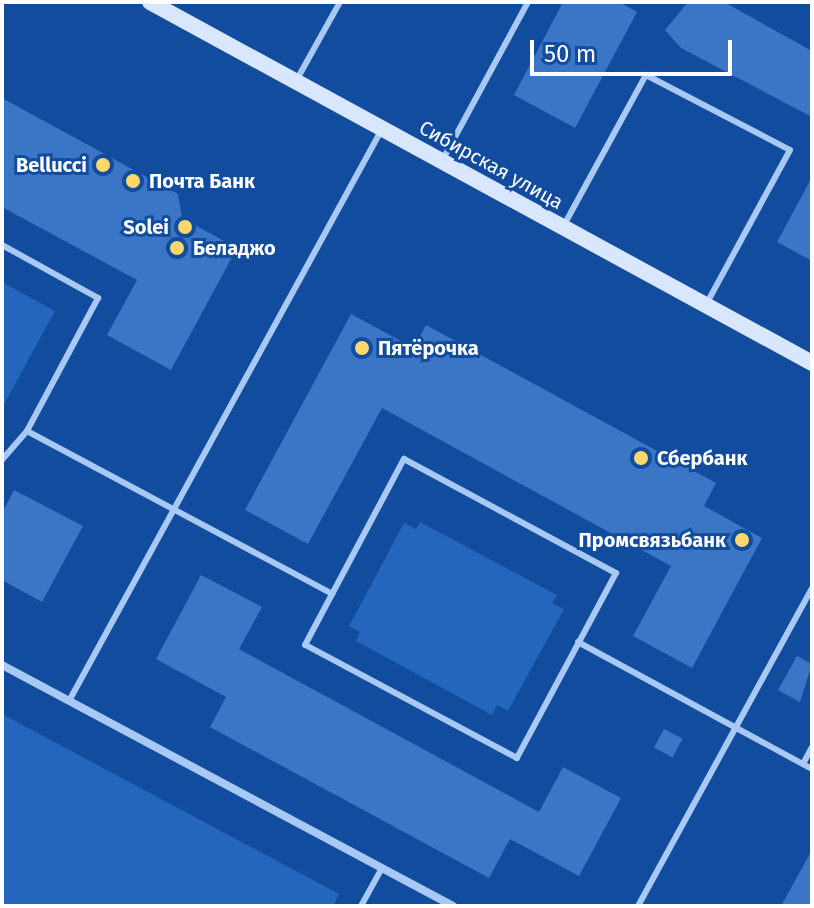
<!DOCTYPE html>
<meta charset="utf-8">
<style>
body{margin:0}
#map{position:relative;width:814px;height:908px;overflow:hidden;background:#114c9e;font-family:"Fira Sans",sans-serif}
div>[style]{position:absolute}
.green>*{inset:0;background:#2466bc}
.building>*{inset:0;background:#3a76c5;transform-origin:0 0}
.service>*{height:6px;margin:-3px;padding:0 3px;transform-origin:3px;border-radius:3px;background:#a8c9f4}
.minor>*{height:8px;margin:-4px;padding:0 4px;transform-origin:4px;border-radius:4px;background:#a8c9f4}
.secondary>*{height:16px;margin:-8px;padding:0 8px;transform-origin:8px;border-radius:8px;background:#d8e7fd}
.dots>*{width:22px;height:22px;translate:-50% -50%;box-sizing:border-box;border:4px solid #114c9e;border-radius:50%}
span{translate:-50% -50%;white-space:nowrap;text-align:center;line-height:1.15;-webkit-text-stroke:6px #114c9e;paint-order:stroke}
.poi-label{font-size:20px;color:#fff;font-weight:700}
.right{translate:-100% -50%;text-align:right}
.left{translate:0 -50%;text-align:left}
.street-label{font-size:20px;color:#fff}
.frame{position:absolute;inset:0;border:4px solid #fff;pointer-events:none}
.scale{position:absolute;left:530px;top:40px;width:202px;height:36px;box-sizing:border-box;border:4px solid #fff;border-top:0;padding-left:10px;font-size:24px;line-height:28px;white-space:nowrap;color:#fff;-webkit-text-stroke:6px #114c9e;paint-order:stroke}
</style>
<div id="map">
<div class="green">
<i style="clip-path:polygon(2px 282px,55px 311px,2px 408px)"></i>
<i style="clip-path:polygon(420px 522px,557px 595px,552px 603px,564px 609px,508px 711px,497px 705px,492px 715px,356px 641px,360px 632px,349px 626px,404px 523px,416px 529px)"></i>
<i style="clip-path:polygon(2px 714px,339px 894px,333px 906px,2px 906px)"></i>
</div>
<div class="building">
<i style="clip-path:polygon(563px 2px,619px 2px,637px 12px,575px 128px,514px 95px)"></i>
<i style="clip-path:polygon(688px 2px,724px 2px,812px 51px,812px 117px,681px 48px,665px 30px)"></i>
<i style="clip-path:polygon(2px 98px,178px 194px,182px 218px,237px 248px,171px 370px,107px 335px,137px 280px,2px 207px)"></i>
<i style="clip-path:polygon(812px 177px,812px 261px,777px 242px)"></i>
<i style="clip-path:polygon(351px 314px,414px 348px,426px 325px,716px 483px,704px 506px,762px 538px,692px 668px,633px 636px,671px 566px,382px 408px,308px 544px,245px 510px)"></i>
<i style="clip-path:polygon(14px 490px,83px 526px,42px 602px,2px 580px,2px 513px)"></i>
<i style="clip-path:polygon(201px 575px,262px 607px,239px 649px,539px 812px,563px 767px,621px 798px,579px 876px,510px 839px,489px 878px,210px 727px,226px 697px,156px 659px)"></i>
<i style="clip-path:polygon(797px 656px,812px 664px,800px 702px,778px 690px)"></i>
<i style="left:664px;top:729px;width:21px;height:21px;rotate:28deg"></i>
<i style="clip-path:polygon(812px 850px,812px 906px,781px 906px)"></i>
</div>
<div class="service">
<i style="left:296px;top:81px;width:90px;rotate:-60.9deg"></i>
<i style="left:442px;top:161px;width:181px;rotate:-61.6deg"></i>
<i style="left:563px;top:227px;width:173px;rotate:-61.4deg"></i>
<i style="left:646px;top:75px;width:162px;rotate:27.5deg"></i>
<i style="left:790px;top:150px;width:176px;rotate:118.5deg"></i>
<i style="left:2px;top:245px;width:110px;rotate:28.9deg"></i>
<i style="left:98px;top:298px;width:151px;rotate:118.1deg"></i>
<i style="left:27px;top:431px;width:38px;rotate:131deg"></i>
<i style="left:27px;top:431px;width:346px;rotate:28.1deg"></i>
<i style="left:404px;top:459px;width:241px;rotate:28.3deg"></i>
<i style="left:616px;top:573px;width:210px;rotate:118.2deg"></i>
<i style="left:517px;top:758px;width:240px;rotate:-151.9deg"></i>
<i style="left:305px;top:645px;width:211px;rotate:-62deg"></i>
<i style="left:578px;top:642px;width:266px;rotate:28.5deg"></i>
<i style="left:69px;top:701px;width:652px;rotate:-61.31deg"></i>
<i style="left:803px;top:764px;width:19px;rotate:-62deg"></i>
<i style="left:361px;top:906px;width:43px;rotate:-61.1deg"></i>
<i style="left:638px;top:906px;width:362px;rotate:-61.3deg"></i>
</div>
<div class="minor">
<i style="left:2px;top:665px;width:511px;rotate:28.12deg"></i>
</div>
<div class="secondary">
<i style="left:150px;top:2px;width:754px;rotate:28.6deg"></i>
</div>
<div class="dots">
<i style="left:103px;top:165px;background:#ffd76b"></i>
<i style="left:133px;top:181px;background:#ffd76b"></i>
<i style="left:185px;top:227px;background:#ffd76b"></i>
<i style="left:177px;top:248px;background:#ffd76b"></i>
<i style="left:362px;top:348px;background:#ffd76b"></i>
<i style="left:641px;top:458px;background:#ffd76b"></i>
<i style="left:742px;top:540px;background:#ffd76b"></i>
</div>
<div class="poi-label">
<span class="right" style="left:87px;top:165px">Bellucci</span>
<span class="left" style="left:149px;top:181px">Почта Банк</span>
<span class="right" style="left:169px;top:227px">Solei</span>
<span class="left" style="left:193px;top:248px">Беладжо</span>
<span class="left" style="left:378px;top:348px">Пятёрочка</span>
<span class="left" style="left:657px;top:458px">Сбербанк</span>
<span class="right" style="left:726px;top:540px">Промсвязьбанк</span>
</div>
<div class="street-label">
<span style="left:491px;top:165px;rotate:29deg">Сибирская улица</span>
</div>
<div class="frame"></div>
<div class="scale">50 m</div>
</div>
